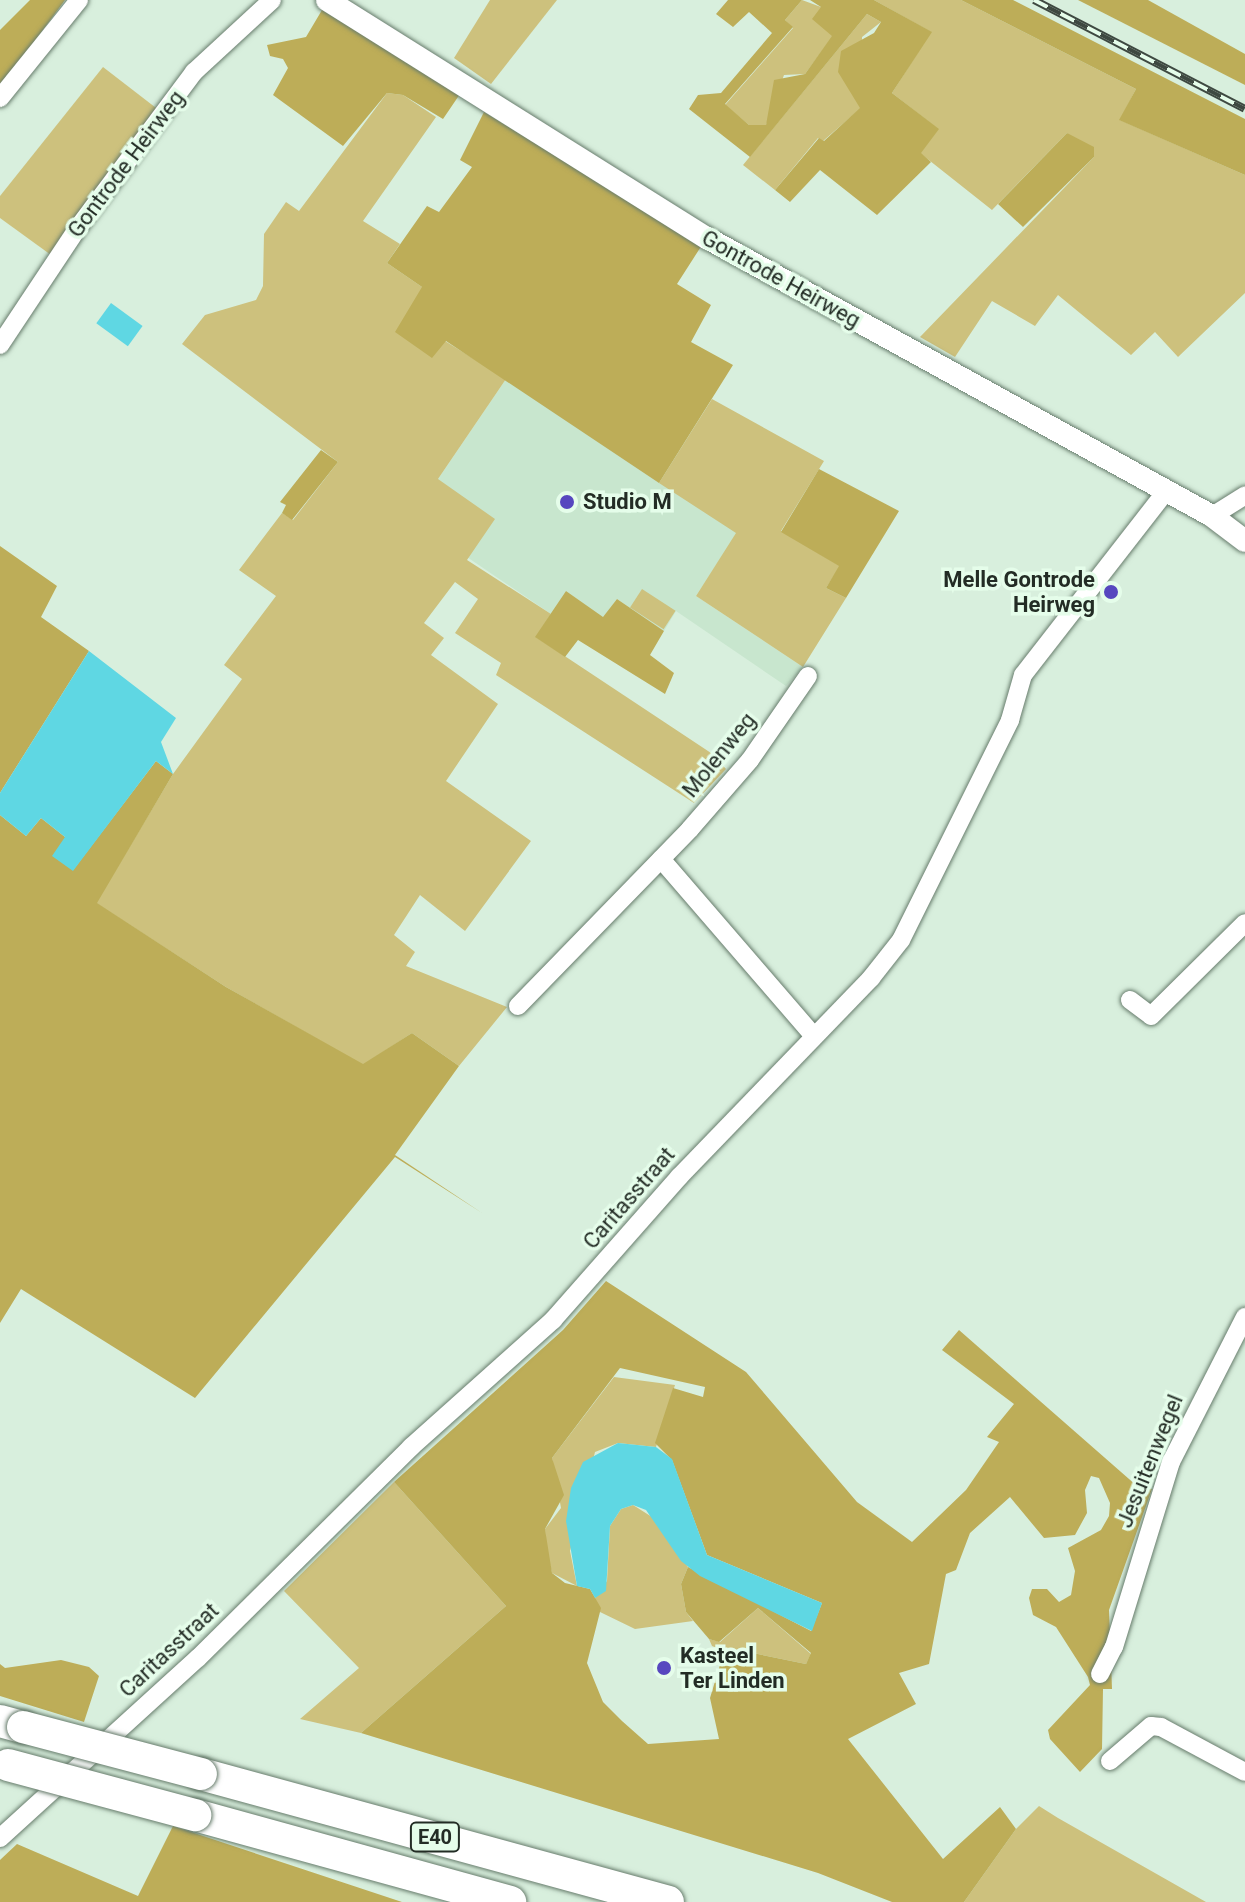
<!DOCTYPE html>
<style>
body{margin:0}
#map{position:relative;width:1245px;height:1902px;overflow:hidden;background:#d8efdd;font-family:Roboto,sans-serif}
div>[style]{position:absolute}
.built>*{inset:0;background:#c8e6ce}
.green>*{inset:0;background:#cdc17d;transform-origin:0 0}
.forest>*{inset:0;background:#bdad58}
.water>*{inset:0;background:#5fd7e3;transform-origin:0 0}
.roads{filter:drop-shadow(0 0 2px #677c6c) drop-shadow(0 0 2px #677c6c)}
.minor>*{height:18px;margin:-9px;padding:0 9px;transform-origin:9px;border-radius:9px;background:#fff}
.tertiary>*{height:22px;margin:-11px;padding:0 11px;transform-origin:11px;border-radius:11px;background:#fff}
.motorway>*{height:32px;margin:-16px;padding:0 16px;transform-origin:16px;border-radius:16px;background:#fff}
.rail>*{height:8px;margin-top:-4px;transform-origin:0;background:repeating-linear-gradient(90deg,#e5fdea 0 15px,#3e4941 0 30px);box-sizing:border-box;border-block:2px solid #3e4941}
.bridges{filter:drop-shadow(0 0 2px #677c6c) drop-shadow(0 0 2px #677c6c)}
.motorway-bridge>*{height:32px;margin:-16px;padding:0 16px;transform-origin:16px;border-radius:16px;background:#fff}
.dots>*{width:22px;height:22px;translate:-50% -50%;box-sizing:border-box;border:4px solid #e5fdea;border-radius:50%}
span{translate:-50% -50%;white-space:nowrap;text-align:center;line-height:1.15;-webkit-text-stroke:7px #e5fdea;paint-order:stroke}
.shield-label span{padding:2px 6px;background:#e5fdea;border:2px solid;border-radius:6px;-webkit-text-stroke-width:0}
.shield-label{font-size:20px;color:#232c25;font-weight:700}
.street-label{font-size:22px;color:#232c25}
.poi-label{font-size:22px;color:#232c25;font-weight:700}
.left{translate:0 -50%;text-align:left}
.right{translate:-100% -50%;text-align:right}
</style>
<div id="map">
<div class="built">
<i style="clip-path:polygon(506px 379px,737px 533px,696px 596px,803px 667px,786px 686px,676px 611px,664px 631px,617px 599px,603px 618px,566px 591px,551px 614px,411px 519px)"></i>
</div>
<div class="green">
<i style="clip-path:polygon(490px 0,557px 0,491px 84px,454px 58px)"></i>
<i style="clip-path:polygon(802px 0,821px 7px,833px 36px,805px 74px,784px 75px,766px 125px,749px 125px,725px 105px,793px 28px,785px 20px)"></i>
<i style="clip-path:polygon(874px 0,961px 0,1136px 89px,1120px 120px,1245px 175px,1245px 293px,1178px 357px,1155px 332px,1131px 355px,1058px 295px,1035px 326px,992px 301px,955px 357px,920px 337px,1094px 157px,1067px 133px,992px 210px,920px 153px,938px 129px,892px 93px,931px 32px)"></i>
<i style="clip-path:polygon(867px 14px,881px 22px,862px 37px,861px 108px,823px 141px,818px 138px,775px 190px,743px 165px)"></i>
<i style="clip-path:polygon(103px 67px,160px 111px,51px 255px,0 218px,0 196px)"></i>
<i style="clip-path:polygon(387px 93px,403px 95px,436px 117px,363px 221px,400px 244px,387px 263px,422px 287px,445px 341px,506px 379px,438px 479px,495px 519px,467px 560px,551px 614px,536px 637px,711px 753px,726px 769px,694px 803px,496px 675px,501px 663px,455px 633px,478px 599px,455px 582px,424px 623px,444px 638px,431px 655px,498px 704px,446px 781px,531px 841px,465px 931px,420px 895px,394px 935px,415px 952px,406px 966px,507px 1007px,459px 1066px,412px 1033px,363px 1065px,226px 987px,96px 903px,173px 774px,242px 679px,224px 665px,276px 596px,239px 570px,282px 513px,293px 520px,338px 462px,182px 344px,205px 315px,256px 300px,263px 286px,264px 234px,286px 202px,299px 211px)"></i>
<i style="clip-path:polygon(712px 399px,824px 461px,781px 531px,840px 566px,826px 588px,846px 598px,803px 667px,696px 596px,736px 533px,659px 483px)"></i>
<i style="left:642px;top:589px;width:40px;height:22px;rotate:33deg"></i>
<i style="clip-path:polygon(614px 1377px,675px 1385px,656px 1447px,618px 1443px,595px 1452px,570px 1551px,577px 1586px,552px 1573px,546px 1549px,545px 1529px,561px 1508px,552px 1458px)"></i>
<i style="clip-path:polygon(394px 1482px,506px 1606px,361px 1733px,300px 1719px,359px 1668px,284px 1591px)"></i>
<i style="clip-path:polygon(633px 1505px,652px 1517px,688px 1567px,681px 1584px,686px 1612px,693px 1621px,635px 1629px,600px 1612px,595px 1598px,607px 1581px,610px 1526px,621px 1509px)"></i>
<i style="clip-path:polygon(758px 1608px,811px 1654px,806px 1664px,748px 1652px,737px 1656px,712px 1646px,709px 1639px,720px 1642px)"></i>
<i style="clip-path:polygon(1039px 1806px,1058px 1818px,1206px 1902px,964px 1902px,1016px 1829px)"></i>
</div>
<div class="forest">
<i style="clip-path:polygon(30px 0,65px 0,0 88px,0 30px)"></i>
<i style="clip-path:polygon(728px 0,802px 0,785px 20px,793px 27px,725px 104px,749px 125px,766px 125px,774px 80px,805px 74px,832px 36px,812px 19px,821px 7px,810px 0,874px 0,932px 32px,892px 93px,939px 129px,921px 153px,931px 162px,877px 215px,820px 170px,790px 202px,775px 190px,819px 138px,824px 141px,860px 108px,838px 72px,841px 51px,874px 33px,881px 22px,867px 14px,750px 157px,689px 109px,698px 95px,721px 93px,772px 33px,749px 12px,733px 27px,716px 14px)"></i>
<i style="clip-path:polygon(961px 0,1013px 0,1245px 119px,1245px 175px,1119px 120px,1136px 89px)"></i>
<i style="clip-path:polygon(1078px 0,1148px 0,1245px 54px,1245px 85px)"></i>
<i style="clip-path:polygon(322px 10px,460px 94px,443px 119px,403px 95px,387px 93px,343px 146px,273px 95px,288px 68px,283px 59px,270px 56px,267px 45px,306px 37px)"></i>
<i style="clip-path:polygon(484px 112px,702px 245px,677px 284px,711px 305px,691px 342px,733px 365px,659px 483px,446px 341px,432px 358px,395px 332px,422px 287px,387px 263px,427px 206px,439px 212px,472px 167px,460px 160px)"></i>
<i style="clip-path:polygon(1067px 133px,1094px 147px,1094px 157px,1023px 227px,998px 204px)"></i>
<i style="clip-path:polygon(321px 450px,338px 462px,292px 520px,282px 513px,286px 505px,280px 502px)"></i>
<i style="clip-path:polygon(819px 469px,899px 511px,846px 598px,826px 588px,839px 566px,781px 532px)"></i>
<i style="clip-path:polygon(0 546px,57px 586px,41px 617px,89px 651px,0 793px)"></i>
<i style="clip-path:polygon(566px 591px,603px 617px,617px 599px,664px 631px,650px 655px,674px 673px,665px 694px,578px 640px,565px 657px,535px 637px)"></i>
<i style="clip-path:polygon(156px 761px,173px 774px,97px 903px,226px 987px,363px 1064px,412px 1033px,459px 1066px,395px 1155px,482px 1213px,395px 1157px,195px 1398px,21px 1289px,0 1323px,0 815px,26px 836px,41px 818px,65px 837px,73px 870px)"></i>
<i style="clip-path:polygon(evenodd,606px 1281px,746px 1372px,857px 1502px,912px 1542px,966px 1490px,999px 1442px,987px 1437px,1014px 1404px,942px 1350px,959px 1330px,1137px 1486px,1152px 1489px,1109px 1610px,1112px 1689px,1103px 1689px,1102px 1749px,1080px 1772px,1050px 1739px,1048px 1730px,1090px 1685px,1088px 1677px,1056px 1627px,1033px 1615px,1029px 1598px,1032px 1589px,1047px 1589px,1059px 1602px,1071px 1595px,1075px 1571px,1068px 1548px,1101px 1530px,1109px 1516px,1110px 1503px,1099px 1478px,1091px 1476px,1085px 1490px,1087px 1513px,1075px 1535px,1044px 1538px,1010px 1497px,970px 1533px,956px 1570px,946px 1574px,929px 1664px,899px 1673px,916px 1704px,848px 1739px,943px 1859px,1000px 1807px,1016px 1829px,964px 1902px,892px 1902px,818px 1873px,361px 1733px,506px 1606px,394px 1482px,563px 1330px,606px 1281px,620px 1368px,705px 1387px,703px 1397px,673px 1388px,655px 1443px,672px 1460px,707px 1555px,822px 1603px,811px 1631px,688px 1567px,681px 1584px,686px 1612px,709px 1639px,719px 1642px,758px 1608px,811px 1653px,806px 1664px,748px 1652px,720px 1665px,710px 1698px,719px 1739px,648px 1744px,622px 1721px,603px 1702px,587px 1663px,601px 1608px,590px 1589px,565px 1583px,552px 1573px,545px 1529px,564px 1495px,552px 1458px,620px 1368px)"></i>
<i style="clip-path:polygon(61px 1660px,89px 1667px,99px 1676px,84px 1722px,0 1696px,0 1664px,5px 1668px)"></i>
<i style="clip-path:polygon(173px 1826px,402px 1902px,0 1902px,0 1860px,17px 1844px,138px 1896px)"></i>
</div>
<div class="water">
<i style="left:111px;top:303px;width:39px;height:25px;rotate:36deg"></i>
<i style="clip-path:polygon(89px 651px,176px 718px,161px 742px,173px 774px,156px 761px,73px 871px,52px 856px,65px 837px,41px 818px,26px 836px,0 815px,0 793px)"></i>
<i style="clip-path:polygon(618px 1443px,656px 1447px,672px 1459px,707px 1555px,822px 1603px,812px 1631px,700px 1576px,681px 1561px,646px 1510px,633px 1505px,621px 1509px,610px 1526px,606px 1591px,595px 1598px,590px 1589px,577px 1586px,566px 1521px,571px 1488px,583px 1462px)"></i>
</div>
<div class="roads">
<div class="minor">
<i style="left:0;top:98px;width:126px;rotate:-51.1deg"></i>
<i style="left:0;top:345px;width:139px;rotate:-56.4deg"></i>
<i style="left:77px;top:229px;width:196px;rotate:-53.3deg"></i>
<i style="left:194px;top:72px;width:106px;rotate:-42.7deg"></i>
<i style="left:1212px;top:516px;width:39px;rotate:-32deg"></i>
<i style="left:661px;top:859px;width:234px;rotate:49.2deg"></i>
<i style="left:1130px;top:1000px;width:26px;rotate:37deg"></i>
<i style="left:1151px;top:1016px;width:132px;rotate:-44.7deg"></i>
<i style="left:518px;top:1006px;width:247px;rotate:-45.8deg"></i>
<i style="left:690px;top:829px;width:91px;rotate:-49deg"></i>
<i style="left:750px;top:760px;width:102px;rotate:-55.4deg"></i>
<i style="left:1100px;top:1674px;width:30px;rotate:-63deg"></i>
<i style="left:1114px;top:1647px;width:194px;rotate:-72.9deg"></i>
<i style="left:1171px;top:1462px;width:163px;rotate:-63deg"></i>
<i style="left:1110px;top:1761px;width:54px;rotate:-40.5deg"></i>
<i style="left:1151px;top:1726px;width:10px;rotate:6deg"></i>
<i style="left:1161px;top:1727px;width:95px;rotate:28.2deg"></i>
<i style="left:0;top:1838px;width:268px;rotate:-42.3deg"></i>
<i style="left:198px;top:1658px;width:300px;rotate:-44.7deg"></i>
<i style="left:411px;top:1447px;width:191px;rotate:-41.8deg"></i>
<i style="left:553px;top:1320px;width:191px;rotate:-48.6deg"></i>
<i style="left:679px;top:1177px;width:277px;rotate:-46deg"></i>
<i style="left:871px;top:978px;width:48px;rotate:-51.7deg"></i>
<i style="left:901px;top:940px;width:246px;rotate:-63.6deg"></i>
<i style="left:1010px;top:720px;width:47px;rotate:-73.9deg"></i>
<i style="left:1023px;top:675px;width:233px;rotate:-52.1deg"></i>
</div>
<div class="tertiary">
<i style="left:327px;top:0;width:448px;rotate:32.1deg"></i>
<i style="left:707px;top:238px;width:576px;rotate:28.83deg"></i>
<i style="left:1212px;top:516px;width:41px;rotate:37.1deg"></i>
</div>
<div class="motorway">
<i style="left:0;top:1721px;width:24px;rotate:15deg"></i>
<i style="left:201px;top:1774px;width:484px;rotate:15.3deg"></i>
<i style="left:195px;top:1815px;width:327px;rotate:15.4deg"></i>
</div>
</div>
<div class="rail">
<i style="left:1034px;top:0;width:237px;rotate:27.3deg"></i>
</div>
<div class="bridges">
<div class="motorway-bridge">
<i style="left:23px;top:1727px;width:184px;rotate:14.8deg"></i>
<i style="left:8px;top:1765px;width:194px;rotate:15deg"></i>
</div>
</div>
<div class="dots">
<i style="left:567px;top:502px;background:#5747bf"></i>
<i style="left:1111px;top:592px;background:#5747bf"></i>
<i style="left:664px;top:1668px;background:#5747bf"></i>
</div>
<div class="shield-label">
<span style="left:435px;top:1837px">E40</span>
</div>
<div class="street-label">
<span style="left:126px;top:164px;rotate:-53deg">Gontrode Heirweg</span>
<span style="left:781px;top:279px;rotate:29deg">Gontrode Heirweg</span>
<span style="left:719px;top:755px;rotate:-51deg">Molenweg</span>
<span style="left:629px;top:1198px;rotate:-49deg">Caritasstraat</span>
<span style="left:1150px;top:1461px;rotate:-68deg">Jesuitenwegel</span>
<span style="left:169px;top:1650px;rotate:-43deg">Caritasstraat</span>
</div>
<div class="poi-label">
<span class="left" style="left:583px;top:502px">Studio M</span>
<span class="right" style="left:1095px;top:592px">Melle Gontrode<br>Heirweg</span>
<span class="left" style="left:680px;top:1668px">Kasteel<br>Ter Linden</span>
</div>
</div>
